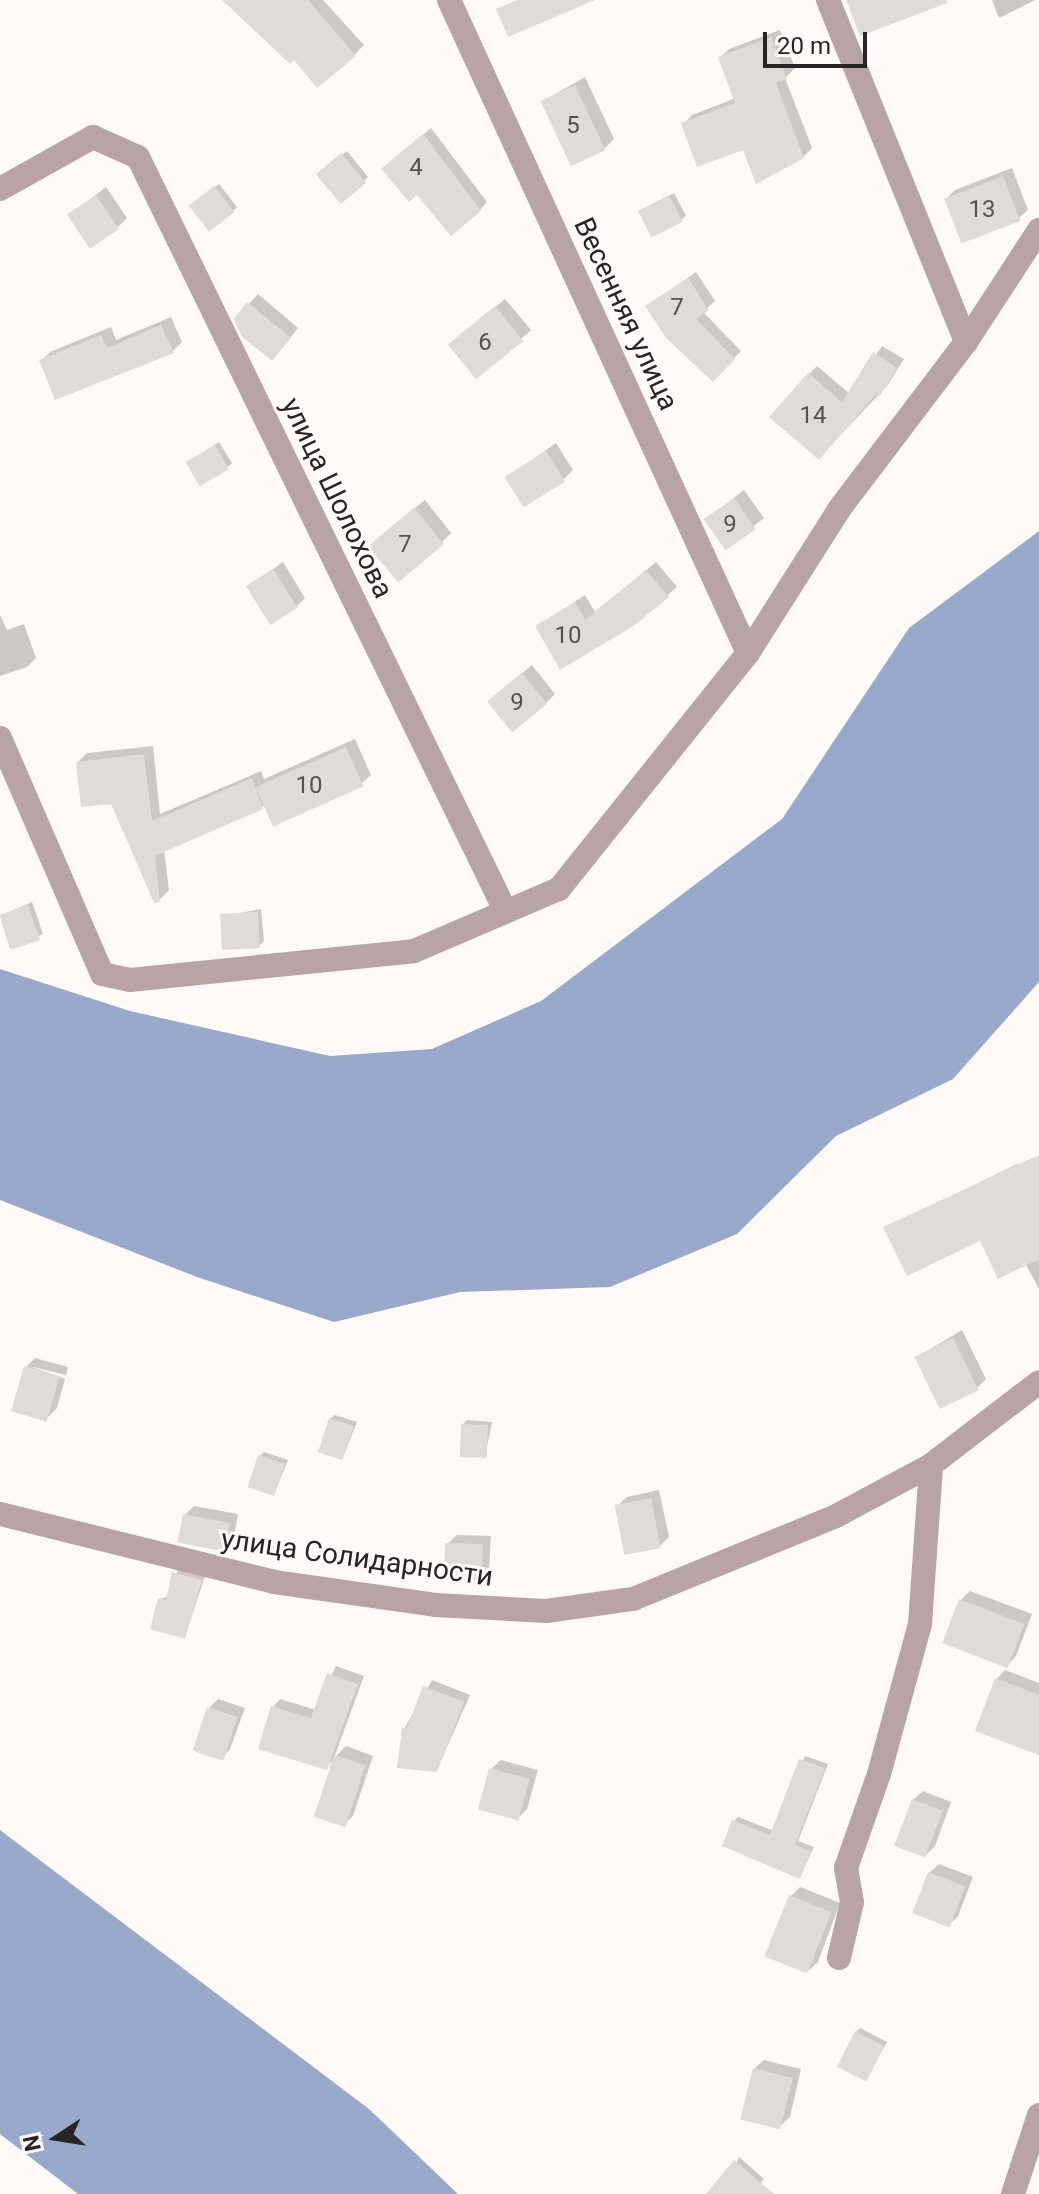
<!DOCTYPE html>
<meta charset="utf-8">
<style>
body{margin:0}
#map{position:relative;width:1039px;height:2194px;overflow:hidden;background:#fffaf8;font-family:Roboto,sans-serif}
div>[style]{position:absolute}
.water>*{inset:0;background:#98a9cb}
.shadow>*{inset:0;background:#0003}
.building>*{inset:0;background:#e0dbd7;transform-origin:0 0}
.minor>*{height:24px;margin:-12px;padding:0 12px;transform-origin:12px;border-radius:12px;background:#b8a4a5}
span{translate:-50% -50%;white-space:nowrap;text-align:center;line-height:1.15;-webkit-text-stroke:6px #fffaf8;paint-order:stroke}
.number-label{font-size:24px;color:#555251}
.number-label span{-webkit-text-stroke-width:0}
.street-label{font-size:28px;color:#272524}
.north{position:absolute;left:16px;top:2098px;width:80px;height:80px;-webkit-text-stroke:6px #fffaf8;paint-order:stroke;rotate:258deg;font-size:22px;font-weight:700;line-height:32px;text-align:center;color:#272524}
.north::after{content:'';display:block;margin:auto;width:28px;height:36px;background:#272524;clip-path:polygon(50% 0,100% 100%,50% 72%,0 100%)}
.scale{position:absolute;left:763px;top:32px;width:104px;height:36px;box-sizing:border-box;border:4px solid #272524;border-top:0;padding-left:10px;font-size:24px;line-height:28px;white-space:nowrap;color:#272524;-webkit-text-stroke:6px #fffaf8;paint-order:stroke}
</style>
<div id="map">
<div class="water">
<i style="clip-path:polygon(1039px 531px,1039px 982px,953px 1079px,836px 1136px,737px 1234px,610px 1287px,460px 1292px,334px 1322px,197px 1277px,0 1200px,0 969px,130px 1011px,330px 1056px,432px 1049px,541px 1001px,782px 819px,909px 628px)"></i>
<i style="clip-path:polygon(0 1830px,369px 2109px,458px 2194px,78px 2194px,0 2134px)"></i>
</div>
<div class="shadow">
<i style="clip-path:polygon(225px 0,323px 0,364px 45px,354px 55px,294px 57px)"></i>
<i style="clip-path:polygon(992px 0,1035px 0,999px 18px)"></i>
<i style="clip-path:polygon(780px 30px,795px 68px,785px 78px,812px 148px,803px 157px,744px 147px,684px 124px,692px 115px,736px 98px,720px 58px,729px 49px)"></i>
<i style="clip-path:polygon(585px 77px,614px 139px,605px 148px,543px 101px)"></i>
<i style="clip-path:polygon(431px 128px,487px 202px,480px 210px,391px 161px)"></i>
<i style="clip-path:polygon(347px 151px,368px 177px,364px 181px,322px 171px)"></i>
<i style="clip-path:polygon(1012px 168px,1028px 210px,1018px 219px,946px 199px,955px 190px)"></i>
<i style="clip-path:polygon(219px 184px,237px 207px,233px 211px,196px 202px)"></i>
<i style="clip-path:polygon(106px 187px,127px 218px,118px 227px,70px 215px)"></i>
<i style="clip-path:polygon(674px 193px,686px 216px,681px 220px,640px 212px)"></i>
<i style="clip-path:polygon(696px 272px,715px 301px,703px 312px,741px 351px,713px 379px,648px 306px)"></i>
<i style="clip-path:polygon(258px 294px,298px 328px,281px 350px,249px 304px)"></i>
<i style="clip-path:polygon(505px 299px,531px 330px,521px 339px,460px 336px)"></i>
<i style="clip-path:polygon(171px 317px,182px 342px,173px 351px,41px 361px,50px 352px,111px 327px,116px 340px)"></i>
<i style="clip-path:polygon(882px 346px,904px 359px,887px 386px,827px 449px,809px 374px,817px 366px,850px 394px)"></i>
<i style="clip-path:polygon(219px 442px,232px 463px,228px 467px,189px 462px)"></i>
<i style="clip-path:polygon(556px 443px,573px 470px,564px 479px,507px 478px)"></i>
<i style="clip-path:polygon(744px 490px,764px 518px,726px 548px,716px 512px)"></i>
<i style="clip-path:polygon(425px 500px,451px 533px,442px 542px,379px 537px)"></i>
<i style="clip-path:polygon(283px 562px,305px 598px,296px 607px,248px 587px)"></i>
<i style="clip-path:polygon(656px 562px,677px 587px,634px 624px,537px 627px,585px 595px,595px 612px)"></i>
<i style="clip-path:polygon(0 615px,7px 630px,24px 624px,36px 658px,27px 667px,0 676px)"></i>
<i style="clip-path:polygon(532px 665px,555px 694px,546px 703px,498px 693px)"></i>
<i style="clip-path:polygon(355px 739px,371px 775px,361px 784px,265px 805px,164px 850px,169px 890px,159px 900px,112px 802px,78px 762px,87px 753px,153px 746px,160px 814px,261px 771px,264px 779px)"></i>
<i style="clip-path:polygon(32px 902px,43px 934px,10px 948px,0 916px)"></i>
<i style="clip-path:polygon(261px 909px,264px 941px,259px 946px,222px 916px)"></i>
<i style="clip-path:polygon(1017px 1164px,1039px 1210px,1039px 1289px,1025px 1263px,981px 1238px,886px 1228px)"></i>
<i style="clip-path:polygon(962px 1330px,986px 1379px,977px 1388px,917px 1357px)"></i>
<i style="clip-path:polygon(35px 1358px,68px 1367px,66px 1375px,29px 1366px,65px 1379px,57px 1408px,47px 1418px,26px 1367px)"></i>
<i style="clip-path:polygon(335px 1415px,357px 1422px,343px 1457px,330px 1419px)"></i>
<i style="clip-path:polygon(467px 1420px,492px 1422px,485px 1457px,462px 1425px)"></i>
<i style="clip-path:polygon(264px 1452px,288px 1460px,274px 1494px,260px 1456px)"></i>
<i style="clip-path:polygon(659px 1490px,669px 1537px,660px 1546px,617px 1506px,627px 1497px)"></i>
<i style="clip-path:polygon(194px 1506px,238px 1514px,233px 1543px,224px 1552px,185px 1515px)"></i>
<i style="clip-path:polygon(457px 1535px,491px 1536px,489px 1570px,480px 1580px,447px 1544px)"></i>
<i style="clip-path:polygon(178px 1569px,205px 1576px,185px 1637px,160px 1599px,169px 1596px)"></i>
<i style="clip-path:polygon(970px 1591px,1032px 1614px,1016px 1656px,1007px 1666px,961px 1600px)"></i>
<i style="clip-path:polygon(336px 1666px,364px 1676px,334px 1758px,346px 1746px,373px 1756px,353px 1816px,343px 1825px,335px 1758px,326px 1768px,273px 1707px,280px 1699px,316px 1710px)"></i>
<i style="clip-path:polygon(1005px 1670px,1039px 1683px,1039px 1753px,996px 1680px)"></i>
<i style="clip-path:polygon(432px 1680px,470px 1695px,437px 1770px,404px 1729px)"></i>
<i style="clip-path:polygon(218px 1699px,245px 1708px,230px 1749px,221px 1759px,209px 1708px)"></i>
<i style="clip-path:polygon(805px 1756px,828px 1764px,798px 1841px,814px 1847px,800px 1877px,733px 1822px,738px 1817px,774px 1831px)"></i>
<i style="clip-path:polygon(501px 1760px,538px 1770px,527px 1809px,518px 1818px,491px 1769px)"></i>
<i style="clip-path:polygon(923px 1791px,951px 1802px,935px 1846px,925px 1856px,913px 1800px)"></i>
<i style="clip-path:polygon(939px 1864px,973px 1877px,958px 1916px,949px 1925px,929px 1873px)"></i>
<i style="clip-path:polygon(800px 1887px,840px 1903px,818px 1962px,808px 1971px,790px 1897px)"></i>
<i style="clip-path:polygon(860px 2028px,887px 2042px,866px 2079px,856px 2032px)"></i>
<i style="clip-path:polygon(764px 2060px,801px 2069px,790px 2117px,780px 2126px,754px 2069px)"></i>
<i style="clip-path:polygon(739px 2157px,764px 2179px,752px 2194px,724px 2194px)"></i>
</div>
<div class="building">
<i style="clip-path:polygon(222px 0,308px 0,356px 56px,317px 88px,294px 60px,290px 64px)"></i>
<i style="clip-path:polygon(518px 0,595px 0,508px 37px,496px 9px)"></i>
<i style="clip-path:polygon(846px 0,946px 0,947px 3px,860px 36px)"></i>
<i style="clip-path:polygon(771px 37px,787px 79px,776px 83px,804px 158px,756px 184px,743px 150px,697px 167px,681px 123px,735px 103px,718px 57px)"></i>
<i style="left:575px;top:85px;width:72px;height:38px;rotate:65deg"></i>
<i style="clip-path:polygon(423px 134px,481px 211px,451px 236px,417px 195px,409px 202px,381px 169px)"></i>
<i style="left:341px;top:153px;width:39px;height:33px;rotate:50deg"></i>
<i style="left:1003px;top:176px;width:48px;height:63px;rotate:69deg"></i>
<i style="left:214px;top:186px;width:33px;height:32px;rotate:52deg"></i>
<i style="left:96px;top:195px;width:41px;height:35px;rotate:56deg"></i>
<i style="left:669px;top:195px;width:30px;height:35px;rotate:63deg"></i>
<i style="clip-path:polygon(688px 278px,709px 310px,696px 319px,735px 359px,713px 382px,666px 338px,645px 306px)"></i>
<i style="clip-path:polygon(247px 302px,291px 338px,272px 361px,242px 337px,234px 319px)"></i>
<i style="left:495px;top:306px;width:45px;height:61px;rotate:51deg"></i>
<i style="clip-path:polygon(161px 325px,174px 353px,55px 400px,39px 360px,101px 335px,107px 348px)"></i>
<i style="clip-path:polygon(873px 352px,897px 368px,880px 396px,876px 394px,819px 460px,769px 417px,808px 373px,842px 402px)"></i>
<i style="left:215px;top:445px;width:28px;height:34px;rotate:60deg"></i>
<i style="left:546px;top:451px;width:36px;height:49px;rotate:58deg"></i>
<i style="left:734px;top:498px;width:38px;height:37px;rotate:55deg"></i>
<i style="left:414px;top:508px;width:47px;height:60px;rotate:50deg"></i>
<i style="left:273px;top:569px;width:46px;height:32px;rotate:58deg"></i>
<i style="clip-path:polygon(646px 570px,669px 597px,635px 625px,560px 670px,535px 626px,575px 602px,585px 620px)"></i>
<i style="left:522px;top:673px;width:40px;height:45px;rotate:51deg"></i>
<i style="left:346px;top:747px;width:43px;height:99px;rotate:66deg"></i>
<i style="clip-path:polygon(144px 754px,152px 821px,252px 778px,263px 809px,155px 856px,160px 902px,154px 903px,111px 804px,81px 807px,76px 762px)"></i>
<i style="left:28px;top:905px;width:37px;height:30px;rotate:71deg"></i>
<i style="left:258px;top:912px;width:36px;height:38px;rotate:87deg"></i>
<i style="clip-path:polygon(1039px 1155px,1039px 1259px,998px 1279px,980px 1241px,907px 1276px,883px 1227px)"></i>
<i style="left:953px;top:1338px;width:58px;height:43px;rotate:64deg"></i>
<i style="left:24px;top:1366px;width:37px;height:47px;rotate:16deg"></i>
<i style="left:329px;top:1418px;width:26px;height:36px;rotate:18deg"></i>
<i style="left:461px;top:1424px;width:27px;height:33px;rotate:2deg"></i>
<i style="left:258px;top:1455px;width:28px;height:34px;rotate:18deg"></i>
<i style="left:651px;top:1498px;width:51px;height:37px;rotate:79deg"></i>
<i style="left:183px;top:1514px;width:48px;height:29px;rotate:11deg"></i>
<i style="left:445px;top:1543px;width:38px;height:37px;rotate:2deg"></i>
<i style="clip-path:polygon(172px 1572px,202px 1580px,185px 1639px,150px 1629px,158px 1598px,166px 1600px)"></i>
<i style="left:959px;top:1599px;width:70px;height:47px;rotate:21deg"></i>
<i style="clip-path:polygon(327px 1673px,358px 1684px,327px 1770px,258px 1749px,271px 1706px,311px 1718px)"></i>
<i style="clip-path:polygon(995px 1678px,1039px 1695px,1039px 1755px,975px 1731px)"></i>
<i style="clip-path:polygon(423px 1686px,464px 1702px,437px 1772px,397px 1768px,402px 1728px,407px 1728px)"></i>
<i style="left:207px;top:1707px;width:32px;height:46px;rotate:18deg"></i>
<i style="left:334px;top:1755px;width:33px;height:65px;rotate:18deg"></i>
<i style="clip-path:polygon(799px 1759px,825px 1768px,795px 1845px,811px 1851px,800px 1879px,722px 1846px,732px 1820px,770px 1835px)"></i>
<i style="left:489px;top:1768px;width:42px;height:43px;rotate:15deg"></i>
<i style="left:912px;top:1799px;width:33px;height:50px;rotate:21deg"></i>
<i style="left:928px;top:1872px;width:40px;height:44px;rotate:21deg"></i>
<i style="left:789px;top:1895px;width:46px;height:66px;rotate:22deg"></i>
<i style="left:855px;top:2031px;width:33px;height:40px;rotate:27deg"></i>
<i style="left:753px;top:2068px;width:41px;height:53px;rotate:14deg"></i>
<i style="clip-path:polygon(734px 2160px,774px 2194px,706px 2194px)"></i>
</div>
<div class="minor">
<i style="left:449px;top:0;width:718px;rotate:65.4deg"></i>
<i style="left:828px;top:0;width:369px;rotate:68deg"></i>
<i style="left:0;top:189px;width:107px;rotate:-29.2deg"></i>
<i style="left:93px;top:137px;width:49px;rotate:24deg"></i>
<i style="left:138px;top:157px;width:838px;rotate:64.02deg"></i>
<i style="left:0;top:738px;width:257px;rotate:66.6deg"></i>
<i style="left:102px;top:974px;width:29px;rotate:12deg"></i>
<i style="left:130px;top:980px;width:285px;rotate:-5.8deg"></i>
<i style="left:414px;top:951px;width:158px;rotate:-23.2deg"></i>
<i style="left:559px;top:889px;width:302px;rotate:-51.3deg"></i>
<i style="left:748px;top:653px;width:172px;rotate:-57.6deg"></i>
<i style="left:840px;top:508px;width:208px;rotate:-52.8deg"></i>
<i style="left:966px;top:342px;width:134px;rotate:-56.9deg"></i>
<i style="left:0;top:1514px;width:282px;rotate:13.9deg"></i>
<i style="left:274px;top:1582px;width:163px;rotate:8.1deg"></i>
<i style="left:435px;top:1605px;width:111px;rotate:3.1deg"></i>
<i style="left:546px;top:1611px;width:88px;rotate:-7.9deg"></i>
<i style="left:633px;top:1599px;width:219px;rotate:-22.2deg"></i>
<i style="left:836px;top:1516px;width:108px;rotate:-28.2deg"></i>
<i style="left:931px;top:1465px;width:136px;rotate:-37.5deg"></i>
<i style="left:839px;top:1958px;width:57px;rotate:-76.9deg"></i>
<i style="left:852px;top:1902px;width:35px;rotate:-100deg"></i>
<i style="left:846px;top:1868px;width:100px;rotate:-70.7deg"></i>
<i style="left:879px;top:1774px;width:156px;rotate:-74.7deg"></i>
<i style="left:920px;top:1624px;width:159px;rotate:-86deg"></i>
<i style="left:1013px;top:2194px;width:83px;rotate:-71.8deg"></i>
</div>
<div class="number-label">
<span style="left:573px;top:126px">5</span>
<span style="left:416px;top:168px">4</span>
<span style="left:982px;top:210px">13</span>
<span style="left:677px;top:308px">7</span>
<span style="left:485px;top:343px">6</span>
<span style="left:813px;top:416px">14</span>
<span style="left:730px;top:525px">9</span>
<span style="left:405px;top:545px">7</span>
<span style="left:568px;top:636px">10</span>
<span style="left:517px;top:703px">9</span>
<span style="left:309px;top:786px">10</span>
</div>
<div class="street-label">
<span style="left:626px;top:314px;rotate:65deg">Весенняя улица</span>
<span style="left:337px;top:498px;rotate:64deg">улица Шолохова</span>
<span style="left:357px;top:1558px;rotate:8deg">улица Солидарности</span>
</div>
<div class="north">N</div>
<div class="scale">20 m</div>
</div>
